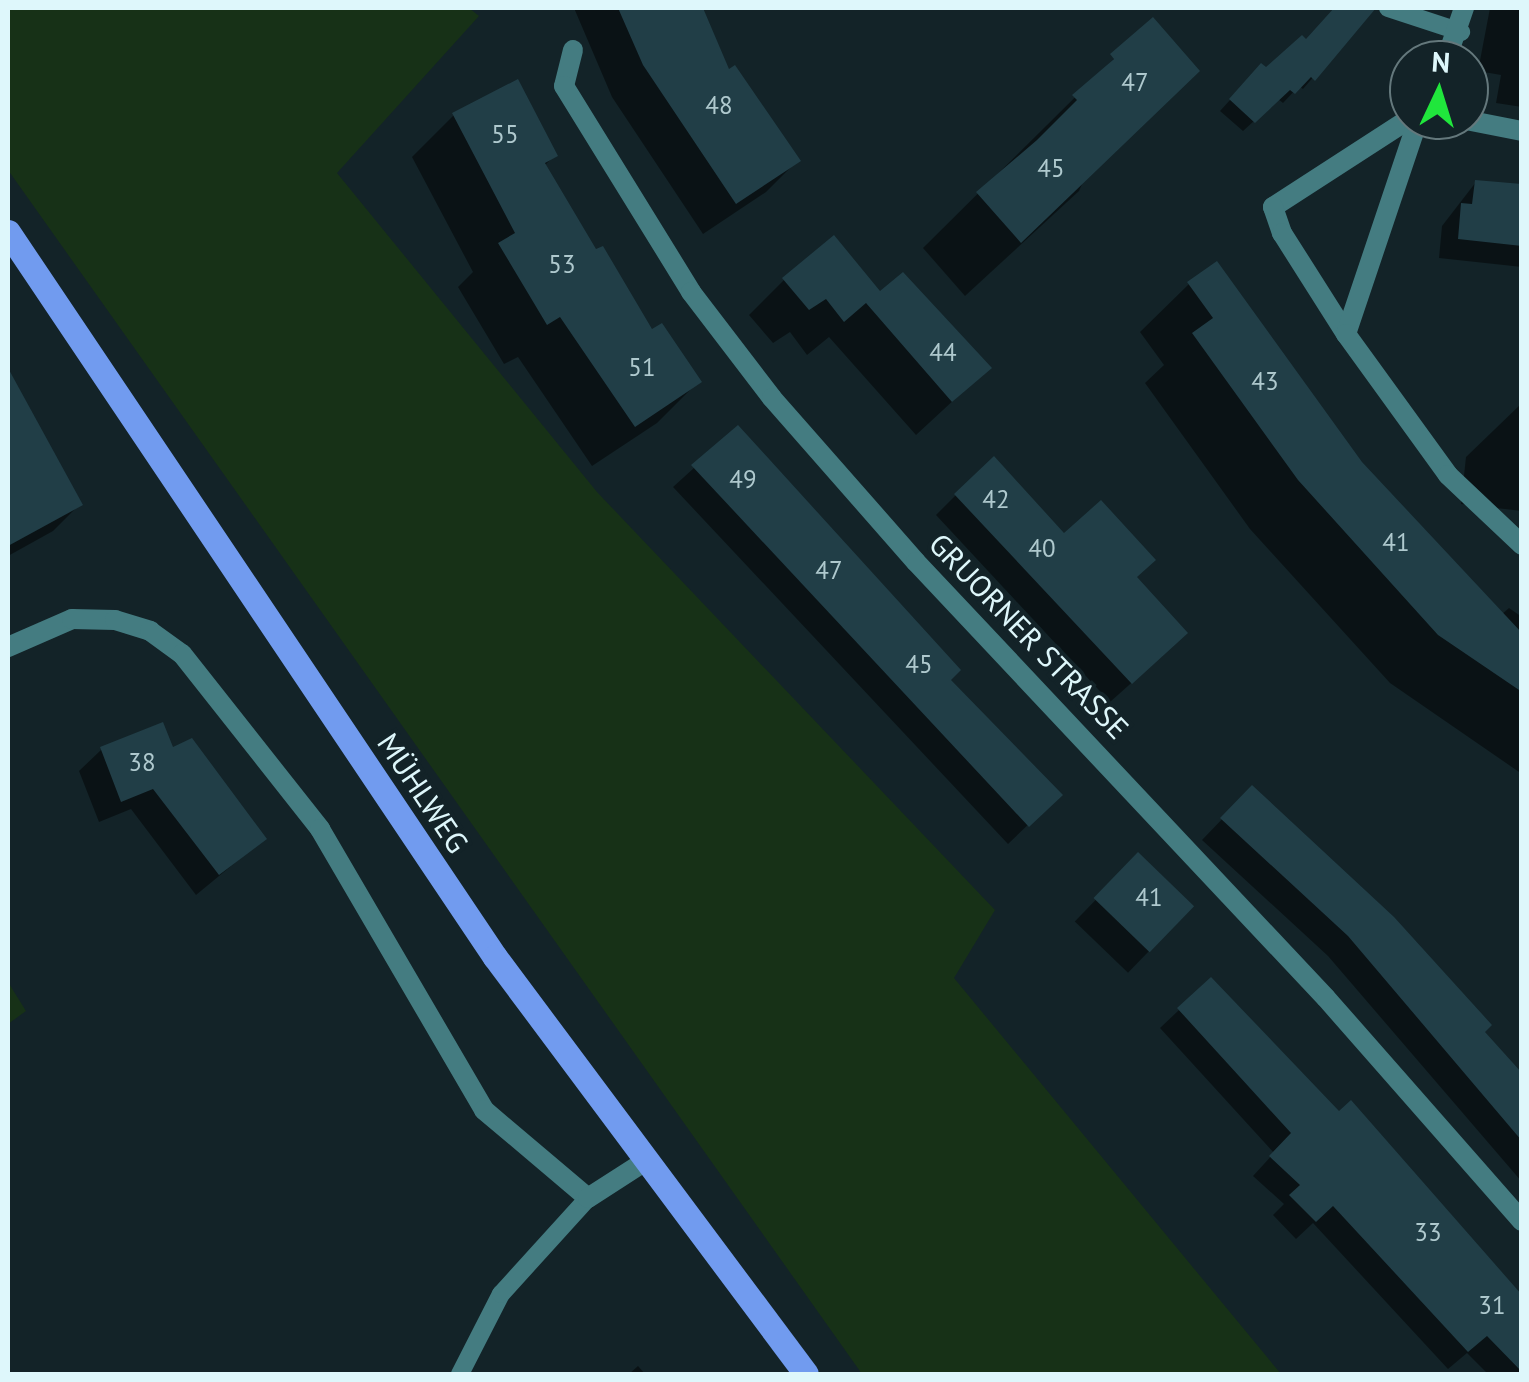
<!DOCTYPE html>
<meta charset="utf-8">
<style>
body{margin:0}
#map{position:relative;width:1529px;height:1382px;overflow:hidden;background:#132328;font-family:"PT Sans",sans-serif}
div>[style]{position:absolute}
.green>*{inset:0;background:#173117}
.shadow>*{inset:0;background:#0007;transform-origin:0 0}
.building>*{inset:0;background:#213e47;transform-origin:0 0}
.service>*{height:18px;margin:-9px;padding:0 9px;transform-origin:9px;border-radius:9px;background:#447c81}
.minor>*{height:20px;margin:-10px;padding:0 10px;transform-origin:10px;border-radius:10px;background:#447c81}
.primary>*{height:25px;margin:-12.5px;padding:0 12.5px;transform-origin:12.5px;border-radius:12.5px;background:#719bef}
span{translate:-50% -50%;white-space:nowrap;text-align:center;line-height:1.15;-webkit-text-stroke:8px #132328;paint-order:stroke}
.number-label{font-size:25px;color:#afc9ce}
.number-label span{-webkit-text-stroke-width:0}
.street-label{font-size:30px;color:#def7fb}
.frame{position:absolute;inset:0;border:10px solid #def7fb;pointer-events:none}
.north{position:absolute;left:1389px;top:40px;width:100px;height:100px;box-sizing:border-box;background:#132328;border:2px solid #64787c;border-radius:50%;rotate:4deg;font-size:28px;font-weight:700;line-height:40px;text-align:center;color:#def7fb}
.north::after{content:'';display:block;margin:auto;width:35px;height:45px;background:#20e63c;clip-path:polygon(50% 0,100% 100%,50% 72%,0 100%)}
</style>
<div id="map">
<div class="green">
<i style="clip-path:polygon(8px 8px,469px 8px,479px 16px,337px 173px,597px 492px,995px 910px,954px 978px,1281px 1374px,862px 1374px,8px 170px)"></i>
<i style="clip-path:polygon(8px 982px,26px 1011px,8px 1024px)"></i>
</div>
<div class="shadow">
<i style="clip-path:polygon(574px 8px,700px 8px,728px 73px,797px 161px,766px 192px,703px 234px,612px 97px)"></i>
<i style="clip-path:polygon(1336px 8px,1373px 8px,1303px 89px,1299px 86px,1283px 103px,1278px 99px,1243px 131px,1220px 111px,1251px 77px,1306px 42px)"></i>
<i style="clip-path:polygon(1490px 8px,1522px 8px,1522px 107px,1496px 103px,1501px 75px,1478px 71px)"></i>
<i style="clip-path:polygon(1153px 20px,1079px 191px,965px 296px,923px 248px)"></i>
<i style="clip-path:polygon(454px 115px,555px 155px,544px 166px,595px 253px,652px 333px,699px 381px,657px 423px,592px 466px,518px 357px,504px 364px,458px 287px,473px 272px,412px 157px)"></i>
<i style="clip-path:polygon(1476px 182px,1522px 187px,1522px 267px,1439px 258px,1442px 226px)"></i>
<i style="clip-path:polygon(784px 280px,880px 294px,983px 373px,916px 435px,829px 337px,807px 355px,790px 332px,773px 343px,749px 315px)"></i>
<i style="clip-path:polygon(1189px 284px,1501px 615px,1509px 608px,1522px 617px,1522px 774px,1390px 683px,1250px 529px,1145px 383px,1164px 365px,1140px 332px)"></i>
<i style="clip-path:polygon(8px 373px,80px 504px,53px 531px,8px 556px)"></i>
<i style="clip-path:polygon(1522px 403px,1522px 511px,1461px 504px,1466px 457px)"></i>
<i style="clip-path:polygon(738px 428px,947px 681px,1059px 795px,1008px 844px,673px 487px)"></i>
<i style="clip-path:polygon(956px 495px,1135px 578px,1165px 653px,1110px 702px,936px 515px)"></i>
<i style="clip-path:polygon(161px 725px,172px 751px,264px 839px,196px 895px,131px 809px,99px 822px,79px 771px,101px 750px)"></i>
<i style="clip-path:polygon(1252px 788px,1522px 1076px,1522px 1182px,1328px 956px,1202px 840px)"></i>
<i style="left:1138px;top:856px;width:74px;height:91px;rotate:44deg"></i>
<i style="clip-path:polygon(1179px 1010px,1522px 1300px,1522px 1374px,1488px 1374px,1467px 1353px,1448px 1369px,1313px 1223px,1296px 1239px,1273px 1215px,1284px 1204px,1253px 1176px,1274px 1153px,1160px 1028px)"></i>
<i style="clip-path:polygon(638px 1366px,645px 1374px,629px 1374px)"></i>
</div>
<div class="building">
<i style="clip-path:polygon(618px 8px,703px 8px,729px 69px,735px 65px,801px 161px,736px 204px,643px 65px)"></i>
<i style="clip-path:polygon(1334px 8px,1376px 8px,1315px 81px,1311px 77px,1295px 94px,1290px 90px,1255px 123px,1229px 99px,1261px 63px,1266px 67px,1302px 35px,1306px 39px)"></i>
<i style="clip-path:polygon(1153px 17px,1200px 71px,1021px 243px,976px 192px,1037px 140px,1077px 100px,1072px 95px,1114px 59px,1110px 54px)"></i>
<i style="clip-path:polygon(518px 79px,558px 156px,545px 163px,596px 249px,603px 246px,652px 329px,662px 323px,702px 382px,635px 427px,560px 317px,547px 325px,498px 243px,515px 233px,452px 113px)"></i>
<i style="clip-path:polygon(1475px 180px,1522px 184px,1522px 246px,1458px 239px,1461px 203px,1472px 204px)"></i>
<i style="clip-path:polygon(834px 235px,880px 291px,903px 272px,992px 368px,952px 402px,866px 303px,844px 322px,826px 299px,809px 310px,782px 278px)"></i>
<i style="clip-path:polygon(1217px 261px,1362px 462px,1522px 633px,1522px 692px,1438px 635px,1298px 480px,1192px 333px,1213px 318px,1187px 282px)"></i>
<i style="clip-path:polygon(8px 368px,83px 505px,8px 546px)"></i>
<i style="clip-path:polygon(738px 425px,961px 670px,951px 680px,1063px 795px,1029px 827px,691px 465px)"></i>
<i style="clip-path:polygon(994px 456px,1064px 533px,1101px 500px,1156px 560px,1137px 577px,1188px 633px,1132px 684px,954px 494px)"></i>
<i style="clip-path:polygon(163px 722px,173px 747px,192px 738px,267px 839px,219px 875px,153px 789px,121px 802px,100px 747px)"></i>
<i style="clip-path:polygon(1252px 785px,1394px 917px,1492px 1025px,1485px 1032px,1522px 1073px,1522px 1141px,1348px 936px,1220px 818px)"></i>
<i style="left:1138px;top:852px;width:78px;height:64px;rotate:44deg"></i>
<i style="clip-path:polygon(1211px 977px,1339px 1111px,1351px 1100px,1522px 1295px,1522px 1372px,1487px 1336px,1468px 1352px,1333px 1206px,1316px 1222px,1289px 1195px,1300px 1185px,1269px 1156px,1291px 1133px,1177px 1008px)"></i>
</div>
<div class="service">
<i style="left:1388px;top:8px;width:77px;rotate:18.2deg"></i>
<i style="left:460px;top:1374px;width:90px;rotate:-62.9deg"></i>
<i style="left:501px;top:1294px;width:130px;rotate:-47.8deg"></i>
</div>
<div class="minor">
<i style="left:573px;top:50px;width:37px;rotate:104deg"></i>
<i style="left:564px;top:86px;width:242px;rotate:58.3deg"></i>
<i style="left:691px;top:292px;width:133px;rotate:52.6deg"></i>
<i style="left:772px;top:398px;width:218px;rotate:48.7deg"></i>
<i style="left:916px;top:562px;width:598px;rotate:46.76deg"></i>
<i style="left:1326px;top:998px;width:297px;rotate:48.7deg"></i>
<i style="left:1446px;top:60px;width:55px;rotate:-70.9deg"></i>
<i style="left:1409px;top:119px;width:162px;rotate:147.1deg"></i>
<i style="left:1273px;top:207px;width:28px;rotate:71deg"></i>
<i style="left:1282px;top:233px;width:120px;rotate:57.6deg"></i>
<i style="left:1346px;top:334px;width:226px;rotate:-71.4deg"></i>
<i style="left:1466px;top:120px;width:57px;rotate:11.1deg"></i>
<i style="left:1346px;top:334px;width:174px;rotate:54.1deg"></i>
<i style="left:1448px;top:475px;width:102px;rotate:43.4deg"></i>
<i style="left:8px;top:647px;width:70px;rotate:-23.6deg"></i>
<i style="left:72px;top:619px;width:43px;rotate:1.3deg"></i>
<i style="left:115px;top:620px;width:37px;rotate:17deg"></i>
<i style="left:150px;top:631px;width:39px;rotate:36deg"></i>
<i style="left:182px;top:654px;width:223px;rotate:51.7deg"></i>
<i style="left:320px;top:829px;width:325px;rotate:59.7deg"></i>
<i style="left:484px;top:1110px;width:136px;rotate:40.2deg"></i>
<i style="left:588px;top:1198px;width:70px;rotate:-32.8deg"></i>
</div>
<div class="primary">
<i style="left:8px;top:232px;width:873px;rotate:56.11deg"></i>
<i style="left:495px;top:957px;width:520px;rotate:53.28deg"></i>
</div>
<div class="number-label">
<span style="left:1135px;top:82px">47</span>
<span style="left:719px;top:105px">48</span>
<span style="left:505px;top:134px">55</span>
<span style="left:1051px;top:168px">45</span>
<span style="left:562px;top:264px">53</span>
<span style="left:943px;top:352px">44</span>
<span style="left:642px;top:367px">51</span>
<span style="left:1265px;top:381px">43</span>
<span style="left:743px;top:479px">49</span>
<span style="left:996px;top:499px">42</span>
<span style="left:1396px;top:542px">41</span>
<span style="left:1042px;top:548px">40</span>
<span style="left:829px;top:570px">47</span>
<span style="left:919px;top:664px">45</span>
<span style="left:142px;top:762px">38</span>
<span style="left:1149px;top:897px">41</span>
<span style="left:1428px;top:1232px">33</span>
<span style="left:1492px;top:1305px">31</span>
</div>
<div class="street-label">
<span style="left:1029px;top:636px;rotate:46deg">GRUORNER STRASSE</span>
<span style="left:423px;top:793px;rotate:56deg">MÜHLWEG</span>
</div>
<div class="frame"></div>
<div class="north">N</div>
</div>
